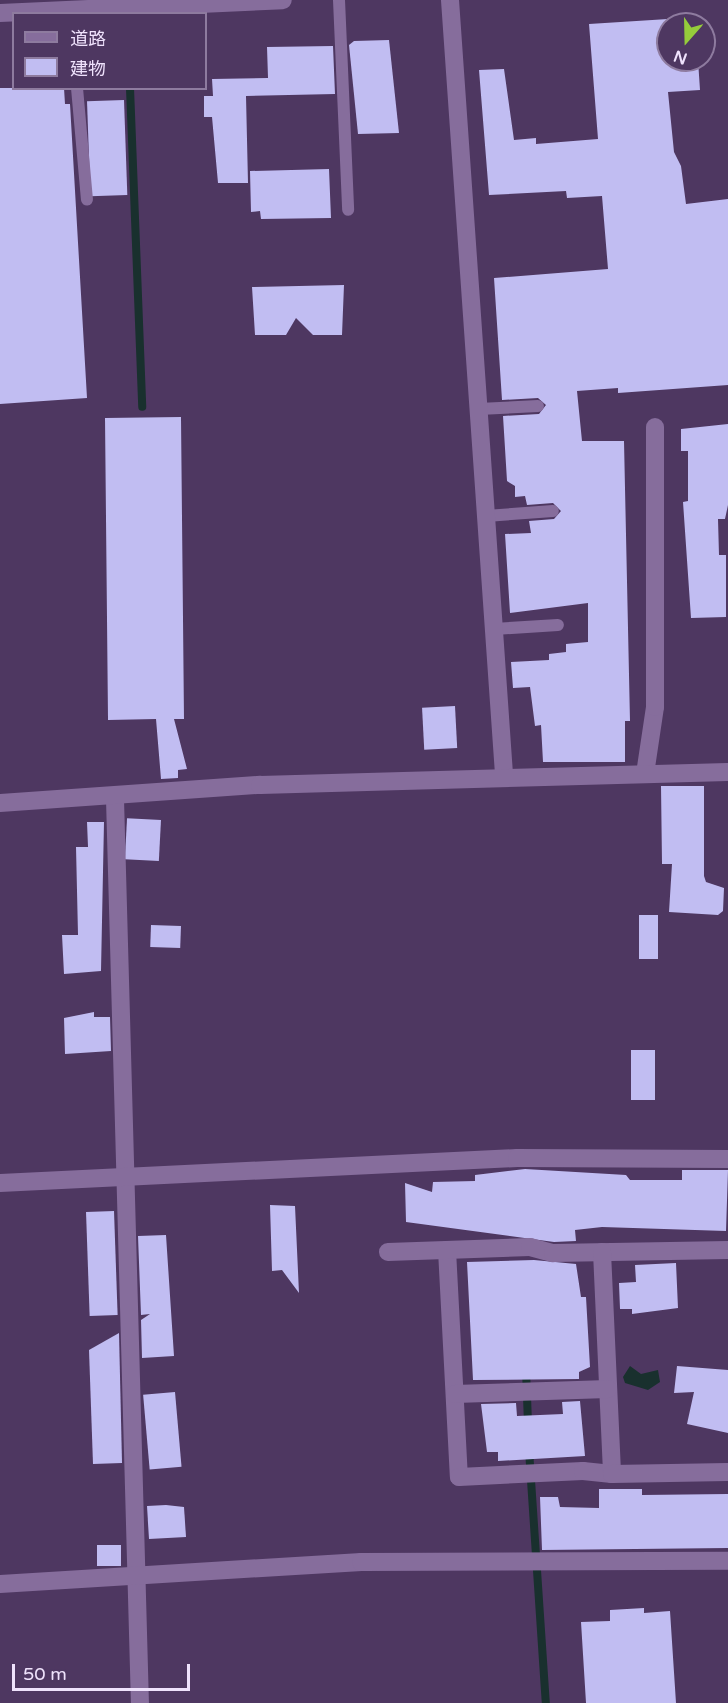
<!DOCTYPE html>
<meta charset="utf-8">
<style>
body{margin:0}
#map{position:relative;width:728px;height:1703px;overflow:hidden;background:#4e3761;font-family:"Varela Round","Noto Sans JP",sans-serif}
div>[style]{position:absolute}
.water>*{inset:0;background:#19302e}
.stream>*{height:8px;margin:-4px;padding:0 4px;transform-origin:4px;border-radius:4px;background:#19302e}
.building>*{inset:0;background:#c1bdf2;transform-origin:0 0}
.lane>*{height:12px;margin:-6px;padding:0 6px;transform-origin:6px;border-radius:6px;background:#866d9c}
.street>*{height:18px;margin:-9px;padding:0 9px;transform-origin:9px;border-radius:9px;background:#866d9c}
.secondary>*{height:18px;margin:-9px;padding:0 9px;transform-origin:9px;border-radius:9px;background:#866d9c}
span{translate:-50% -50%;white-space:nowrap;text-align:center;line-height:1.15;-webkit-text-stroke:6px #4e3761;paint-order:stroke}
.legend{position:absolute;left:12px;top:12px;width:195px;height:78px;box-sizing:border-box;background:#4e3761;border:2px solid #8e7b9f;margin:0;padding:8px 10px;list-style:none;font-size:18px;color:#efe2fc}
.legend li{display:flex;align-items:center;gap:12px;height:30px}
.legend b{width:30px;border:2px solid #8e7b9f}
.north{position:absolute;left:656px;top:12px;width:60px;height:60px;box-sizing:border-box;background:#4e3761;border:2px solid #8e7b9f;border-radius:50%;rotate:200deg;font-size:16px;font-weight:700;line-height:24px;text-align:center;color:#efe2fc}
.north::after{content:'';display:block;margin:auto;width:21px;height:27px;background:#95cc3b;clip-path:polygon(50% 0,100% 100%,50% 72%,0 100%)}
.scale{position:absolute;left:12px;top:1664px;width:178px;height:27px;box-sizing:border-box;border:3px solid #efe2fc;border-top:0;padding-left:8px;font-size:18px;line-height:21px;white-space:nowrap;color:#efe2fc;-webkit-text-stroke:4px #4e3761;paint-order:stroke}
</style>
<div id="map">
<div class="water">
<i style="clip-path:polygon(630px 1366px,641px 1374px,658px 1370px,660px 1382px,648px 1390px,625px 1383px,623px 1377px)"></i>
</div>
<div class="stream">
<i style="left:130px;top:88px;width:319px;rotate:87.8deg"></i>
<i style="left:526px;top:1369px;width:54px;rotate:87.9deg"></i>
<i style="left:529px;top:1450px;width:254px;rotate:86.2deg"></i>
</div>
<div class="building">
<i style="clip-path:polygon(668px 19px,668px 60px,698px 60px,700px 90px,668px 92px,674px 152px,681px 166px,686px 204px,728px 199px,728px 385px,618px 393px,618px 388px,577px 391px,582px 441px,624px 441px,630px 721px,625px 721px,625px 762px,543px 762px,541px 725px,535px 726px,530px 687px,513px 688px,511px 662px,549px 660px,549px 654px,566px 652px,566px 644px,588px 642px,588px 603px,510px 613px,505px 534px,531px 533px,529px 521px,554px 519px,561px 511px,553px 503px,527px 505px,525px 496px,515px 497px,515px 486px,507px 481px,503px 416px,539px 414px,546px 405px,538px 398px,502px 400px,494px 278px,608px 269px,602px 196px,567px 198px,566px 191px,489px 195px,479px 70px,504px 69px,514px 140px,536px 138px,536px 144px,598px 139px,589px 24px)"></i>
<i style="clip-path:polygon(389px 40px,399px 133px,358px 134px,349px 45px,354px 41px)"></i>
<i style="clip-path:polygon(333px 46px,335px 94px,246px 96px,248px 183px,218px 183px,212px 117px,204px 117px,204px 96px,213px 96px,212px 79px,268px 78px,267px 47px)"></i>
<i style="clip-path:polygon(0 88px,64px 88px,65px 104px,70px 104px,87px 398px,0 404px)"></i>
<i style="left:124px;top:100px;width:95px;height:37px;rotate:88deg"></i>
<i style="clip-path:polygon(329px 169px,331px 218px,261px 219px,260px 211px,251px 212px,250px 171px)"></i>
<i style="clip-path:polygon(344px 285px,342px 335px,313px 335px,296px 318px,286px 335px,255px 335px,252px 287px)"></i>
<i style="clip-path:polygon(181px 417px,184px 719px,174px 719px,187px 769px,178px 770px,178px 778px,161px 779px,156px 719px,108px 720px,105px 418px)"></i>
<i style="clip-path:polygon(728px 424px,728px 505px,725px 519px,718px 519px,719px 555px,726px 555px,726px 617px,691px 618px,683px 502px,688px 501px,688px 451px,681px 451px,681px 429px)"></i>
<i style="left:455px;top:706px;width:42px;height:33px;rotate:87deg"></i>
<i style="clip-path:polygon(661px 786px,704px 786px,704px 876px,706px 882px,724px 888px,723px 911px,718px 915px,669px 912px,672px 864px,662px 864px)"></i>
<i style="left:161px;top:820px;width:41px;height:34px;rotate:93deg"></i>
<i style="clip-path:polygon(87px 822px,104px 822px,101px 971px,64px 974px,62px 935px,78px 935px,76px 847px,88px 847px)"></i>
<i style="left:639px;top:915px;width:19px;height:44px"></i>
<i style="left:151px;top:925px;width:30px;height:22px;rotate:2deg"></i>
<i style="clip-path:polygon(94px 1012px,94px 1017px,110px 1017px,111px 1051px,65px 1054px,64px 1018px)"></i>
<i style="left:631px;top:1050px;width:24px;height:50px"></i>
<i style="clip-path:polygon(525px 1169px,626px 1175px,630px 1180px,682px 1180px,682px 1170px,728px 1170px,726px 1231px,602px 1227px,575px 1230px,576px 1241px,554px 1242px,406px 1222px,405px 1183px,432px 1192px,433px 1182px,475px 1181px,475px 1175px)"></i>
<i style="clip-path:polygon(270px 1205px,295px 1206px,299px 1293px,282px 1270px,272px 1271px)"></i>
<i style="left:114px;top:1211px;width:104px;height:28px;rotate:88deg"></i>
<i style="clip-path:polygon(166px 1235px,174px 1356px,142px 1358px,141px 1320px,150px 1314px,141px 1315px,138px 1236px)"></i>
<i style="clip-path:polygon(534px 1260px,576px 1264px,581px 1297px,586px 1297px,590px 1367px,579px 1372px,579px 1379px,473px 1380px,467px 1262px)"></i>
<i style="clip-path:polygon(676px 1263px,678px 1308px,632px 1314px,632px 1309px,620px 1309px,619px 1283px,636px 1282px,635px 1265px)"></i>
<i style="clip-path:polygon(119px 1333px,122px 1463px,93px 1464px,89px 1350px)"></i>
<i style="clip-path:polygon(677px 1366px,728px 1370px,728px 1433px,687px 1424px,694px 1392px,674px 1393px)"></i>
<i style="left:175px;top:1392px;width:75px;height:32px;rotate:85deg"></i>
<i style="clip-path:polygon(580px 1401px,585px 1456px,498px 1461px,498px 1452px,487px 1452px,481px 1404px,516px 1403px,517px 1416px,563px 1414px,562px 1402px)"></i>
<i style="clip-path:polygon(599px 1489px,642px 1489px,642px 1495px,728px 1494px,728px 1548px,542px 1550px,540px 1497px,558px 1497px,560px 1507px,599px 1508px)"></i>
<i style="clip-path:polygon(166px 1505px,184px 1507px,186px 1537px,149px 1539px,147px 1506px)"></i>
<i style="left:97px;top:1545px;width:24px;height:21px"></i>
<i style="clip-path:polygon(644px 1608px,644px 1613px,670px 1611px,676px 1703px,586px 1703px,581px 1622px,610px 1621px,610px 1610px)"></i>
</div>
<div class="lane">
<i style="left:339px;top:0;width:210px;rotate:87.5deg"></i>
<i style="left:77px;top:88px;width:112px;rotate:84.9deg"></i>
<i style="left:479px;top:409px;width:59px;rotate:-2.9deg"></i>
<i style="left:486px;top:516px;width:67px;rotate:-4.3deg"></i>
<i style="left:494px;top:629px;width:64px;rotate:-3.6deg"></i>
</div>
<div class="street">
<i style="left:450px;top:0;width:777px;rotate:86.01deg"></i>
<i style="left:645px;top:774px;width:68px;rotate:-81.5deg"></i>
<i style="left:655px;top:707px;width:280px;rotate:-90deg"></i>
<i style="left:115px;top:799px;width:904px;rotate:88.42deg"></i>
<i style="left:0;top:803px;width:261px;rotate:-4deg"></i>
<i style="left:260px;top:785px;width:468px;rotate:-1.6deg"></i>
<i style="left:0;top:1183px;width:518px;rotate:-2.77deg"></i>
<i style="left:517px;top:1158px;width:211px;rotate:0.3deg"></i>
<i style="left:447px;top:1250px;width:227px;rotate:87deg"></i>
<i style="left:459px;top:1477px;width:124px;rotate:-2.8deg"></i>
<i style="left:583px;top:1471px;width:29px;rotate:6deg"></i>
<i style="left:388px;top:1252px;width:142px;rotate:-2deg"></i>
<i style="left:530px;top:1247px;width:24px;rotate:15deg"></i>
<i style="left:553px;top:1253px;width:175px;rotate:-1deg"></i>
<i style="left:602px;top:1252px;width:222px;rotate:87.4deg"></i>
<i style="left:612px;top:1474px;width:116px;rotate:-1deg"></i>
<i style="left:455px;top:1394px;width:153px;rotate:-1.9deg"></i>
<i style="left:0;top:1584px;width:362px;rotate:-3.5deg"></i>
<i style="left:361px;top:1562px;width:367px;rotate:-0.2deg"></i>
</div>
<div class="secondary">
<i style="left:0;top:13px;width:283px;rotate:-2.6deg"></i>
</div>
<ul class="legend">
<li><b style="height:8px;background:#866d9c"></b>道路</li>
<li><b style="height:16px;background:#c1bdf2"></b>建物</li>
</ul>
<div class="north">N</div>
<div class="scale">50 m</div>
</div>
